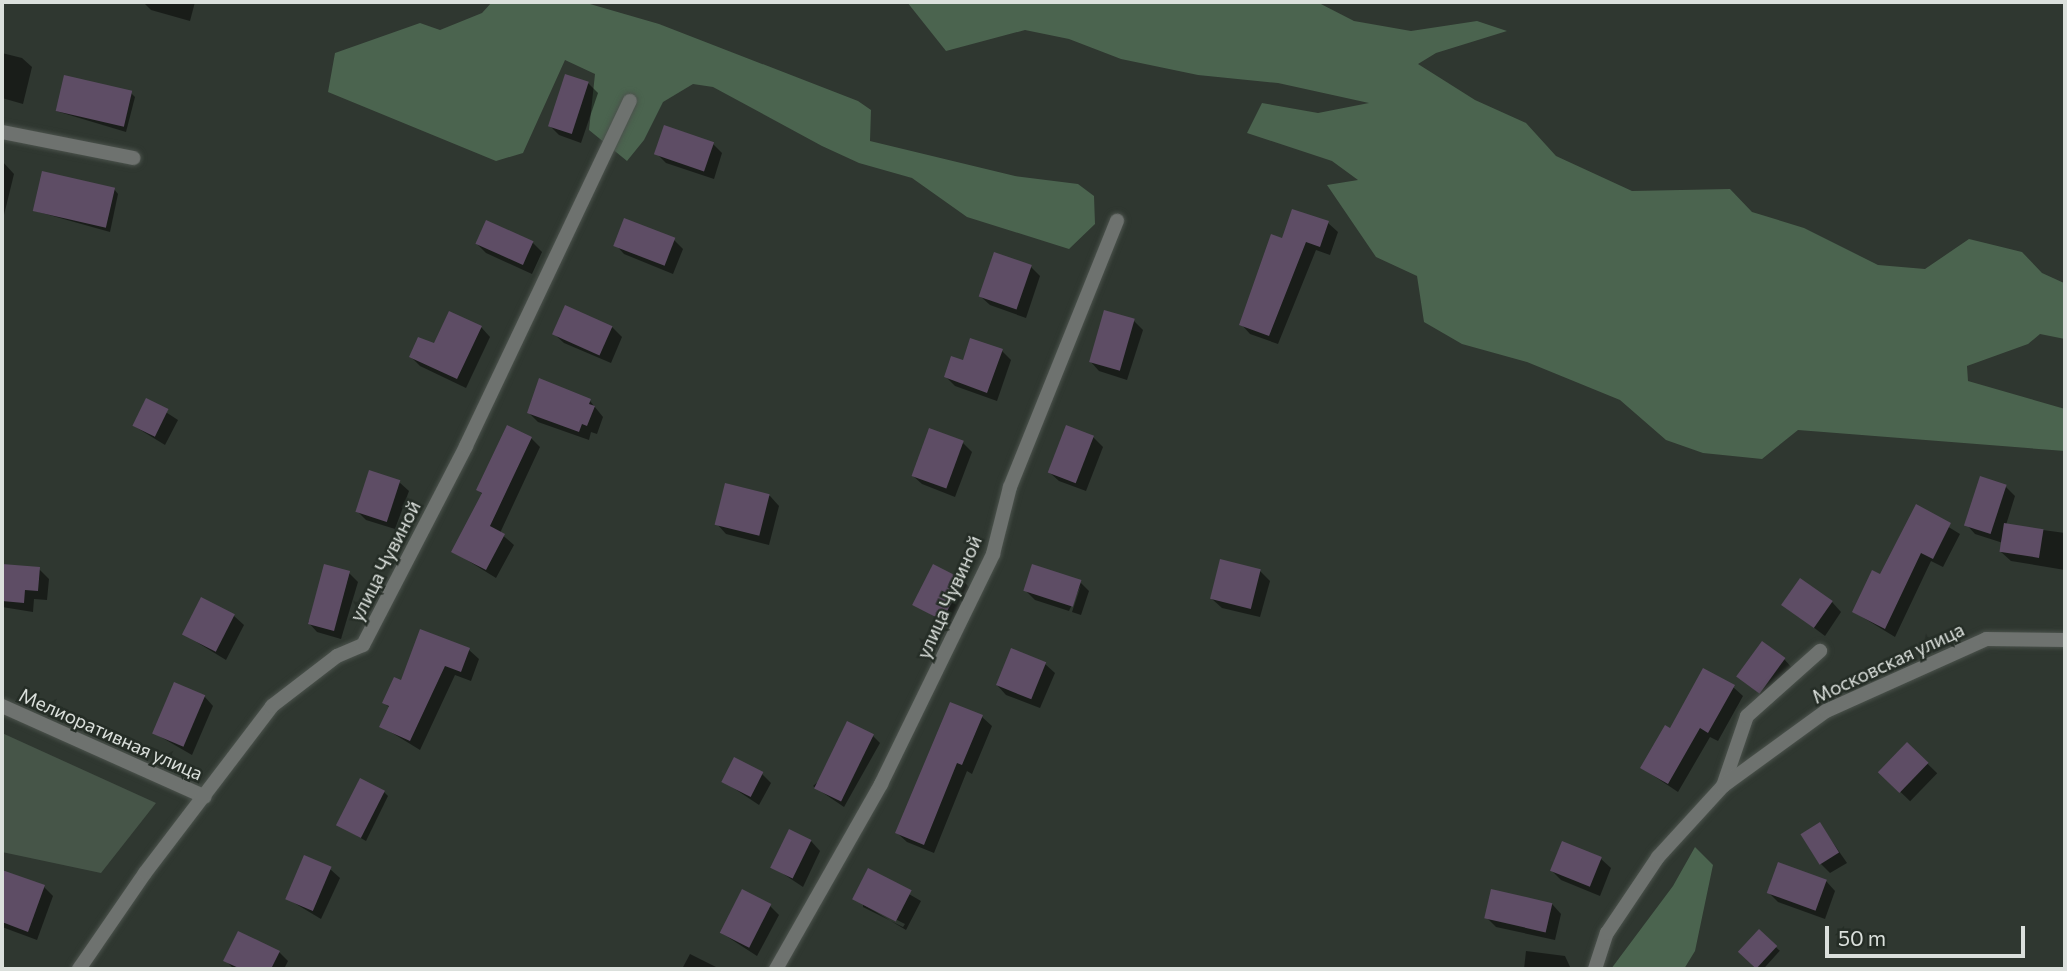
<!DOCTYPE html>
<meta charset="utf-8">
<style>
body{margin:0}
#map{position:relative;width:2067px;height:971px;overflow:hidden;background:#2f3730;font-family:Commissioner,sans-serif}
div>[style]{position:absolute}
.green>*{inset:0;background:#465548}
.forest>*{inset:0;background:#4b644f}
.shadow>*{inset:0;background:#0007;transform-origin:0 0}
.building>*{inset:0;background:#5e4d65;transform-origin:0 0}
.roads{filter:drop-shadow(0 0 2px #4b524c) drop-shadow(0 0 2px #4b524c)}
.service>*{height:14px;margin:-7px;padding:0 7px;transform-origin:7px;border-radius:7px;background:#6e726f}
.minor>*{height:14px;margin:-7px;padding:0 7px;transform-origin:7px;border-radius:7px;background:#6e726f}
span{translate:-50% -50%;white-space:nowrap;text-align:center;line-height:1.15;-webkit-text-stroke:5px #252d26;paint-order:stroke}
.street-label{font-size:19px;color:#dbe0dc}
.frame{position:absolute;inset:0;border:4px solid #dbe0dc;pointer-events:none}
.scale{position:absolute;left:1825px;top:926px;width:200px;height:32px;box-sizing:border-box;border:4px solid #dbe0dc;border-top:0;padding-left:9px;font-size:21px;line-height:24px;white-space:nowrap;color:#dbe0dc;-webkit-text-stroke:5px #252d26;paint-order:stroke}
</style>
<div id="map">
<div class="green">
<i style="clip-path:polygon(2px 733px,156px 803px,101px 873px,2px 852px)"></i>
</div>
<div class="forest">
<i style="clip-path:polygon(492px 2px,583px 2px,659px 24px,858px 101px,871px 110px,870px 141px,1015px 176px,1078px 184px,1094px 196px,1095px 224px,1069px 249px,967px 217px,912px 178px,859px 163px,822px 146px,713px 87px,693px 84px,663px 102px,644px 140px,627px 161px,589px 130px,595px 74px,565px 60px,523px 153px,496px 161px,328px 92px,335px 53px,420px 23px,440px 30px,482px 13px)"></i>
<i style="clip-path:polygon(907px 2px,1317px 2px,1354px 21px,1411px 31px,1477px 21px,1507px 31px,1436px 53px,1418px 64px,1475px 100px,1526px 123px,1556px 156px,1632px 191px,1730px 189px,1752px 212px,1804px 228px,1878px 265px,1925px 269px,1969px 239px,2022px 252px,2042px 273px,2064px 283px,2065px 339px,2040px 334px,2028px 344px,1967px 366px,1968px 381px,2065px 409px,2065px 451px,1798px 430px,1762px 459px,1703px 453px,1666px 440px,1620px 400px,1527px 362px,1462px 344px,1424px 322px,1417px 276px,1376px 257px,1327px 185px,1358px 180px,1332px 161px,1247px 133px,1262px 103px,1318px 113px,1369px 103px,1278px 83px,1198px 75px,1121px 59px,1069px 39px,1025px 30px,946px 51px)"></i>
<i style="clip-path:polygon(1695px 847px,1713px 865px,1695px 951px,1684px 969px,1611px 969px,1673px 886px)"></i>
</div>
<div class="shadow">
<i style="clip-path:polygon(143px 2px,195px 2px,190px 21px,151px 10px)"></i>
<i style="clip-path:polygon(2px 53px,22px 58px,32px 67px,23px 104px,2px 98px)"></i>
<i style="clip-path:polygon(588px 83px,598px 93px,581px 143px,559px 135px,549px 125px)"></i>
<i style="clip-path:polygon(131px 93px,135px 97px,126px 132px,56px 111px)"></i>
<i style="clip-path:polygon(713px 144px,722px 153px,714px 179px,666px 163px,656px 153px)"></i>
<i style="clip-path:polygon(2px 161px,14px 174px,3px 219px,2px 219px)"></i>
<i style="clip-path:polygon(114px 189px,118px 194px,110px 232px,35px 211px)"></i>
<i style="clip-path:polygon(1328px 223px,1338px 232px,1330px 255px,1316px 250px,1278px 344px,1250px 334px,1241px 324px,1283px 240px)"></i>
<i style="clip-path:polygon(674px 240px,683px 249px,673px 274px,624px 254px,615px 244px)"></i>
<i style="clip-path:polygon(533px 243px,542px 252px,532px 274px,486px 253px,477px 244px)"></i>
<i style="clip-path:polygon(1031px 267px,1040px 276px,1026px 318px,990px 305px,980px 296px)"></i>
<i style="clip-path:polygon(1134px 321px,1143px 330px,1127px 380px,1099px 371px,1090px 361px)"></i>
<i style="clip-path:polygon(481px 327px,490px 337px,466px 388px,420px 366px,411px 357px)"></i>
<i style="clip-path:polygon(612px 327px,622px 337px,611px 363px,564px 343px,554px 334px)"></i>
<i style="clip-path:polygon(1002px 351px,1011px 360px,997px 401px,955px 386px,946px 377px)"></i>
<i style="clip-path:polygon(147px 400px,178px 420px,165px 445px,134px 426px)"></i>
<i style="clip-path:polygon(590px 401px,603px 417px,597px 434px,591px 432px,589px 440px,538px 422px,529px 413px)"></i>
<i style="clip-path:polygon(1093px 437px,1103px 447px,1086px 491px,1059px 481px,1049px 472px)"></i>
<i style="clip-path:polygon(531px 438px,540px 447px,500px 533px,514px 545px,496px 578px,454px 552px,483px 495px,478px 490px)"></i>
<i style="clip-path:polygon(963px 443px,972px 452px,955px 497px,922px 484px,912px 475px)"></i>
<i style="clip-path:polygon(399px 482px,409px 491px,395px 529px,366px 520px,356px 510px)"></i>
<i style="clip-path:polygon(727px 485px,770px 496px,779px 506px,769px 545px,726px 534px,717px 524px)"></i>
<i style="clip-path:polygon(2006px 487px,2015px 496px,2006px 525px,2065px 533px,2065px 570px,2011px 561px,2001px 552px,2003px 543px,1975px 534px,1966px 524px)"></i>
<i style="clip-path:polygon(1916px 507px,1960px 534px,1943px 567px,1931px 561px,1895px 637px,1854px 612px,1880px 576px)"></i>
<i style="clip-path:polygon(2px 568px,39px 569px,49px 579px,47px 600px,34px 599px,33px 612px,2px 607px)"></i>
<i style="clip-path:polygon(1260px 571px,1270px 581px,1260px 617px,1222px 608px,1212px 599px)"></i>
<i style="clip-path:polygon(349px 573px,358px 582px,341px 639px,317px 632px,308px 622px)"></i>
<i style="clip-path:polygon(962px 580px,971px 589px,952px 628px,915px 604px)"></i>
<i style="clip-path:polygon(1080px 582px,1089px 591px,1081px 615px,1072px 612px,1081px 585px,1069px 611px,1035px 600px,1025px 590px)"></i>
<i style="clip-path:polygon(1832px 602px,1841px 612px,1825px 636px,1784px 605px)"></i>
<i style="clip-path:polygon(234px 616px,244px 625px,226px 660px,185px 635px)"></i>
<i style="clip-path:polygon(421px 631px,469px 650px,479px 659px,471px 681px,455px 675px,420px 750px,381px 726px,390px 708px,384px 703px,401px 682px)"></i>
<i style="clip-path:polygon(1784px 659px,1793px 669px,1768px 701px,1738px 675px)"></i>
<i style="clip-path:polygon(1045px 664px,1055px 673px,1040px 708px,1006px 695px,997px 685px)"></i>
<i style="clip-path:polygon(1733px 687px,1743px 696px,1718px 741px,1710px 737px,1678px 792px,1642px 768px,1671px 731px)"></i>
<i style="clip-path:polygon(204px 696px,213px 706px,192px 755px,154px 733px)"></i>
<i style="clip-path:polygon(982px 717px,992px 726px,972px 774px,967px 771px,934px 853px,907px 842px,897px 833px)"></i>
<i style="clip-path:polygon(873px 736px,880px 743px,844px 807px,813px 786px)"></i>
<i style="left:1907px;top:744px;width:42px;height:39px;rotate:44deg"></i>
<i style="clip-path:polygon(762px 774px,771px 783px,759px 805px,723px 781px)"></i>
<i style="clip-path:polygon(384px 792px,388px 796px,366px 841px,338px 825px)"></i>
<i style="clip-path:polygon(1820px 824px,1847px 863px,1830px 873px,1820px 863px)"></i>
<i style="clip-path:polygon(811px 841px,820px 851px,803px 887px,773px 867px)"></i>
<i style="clip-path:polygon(1563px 844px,1601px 859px,1611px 868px,1600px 896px,1561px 880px,1552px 871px)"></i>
<i style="clip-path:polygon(330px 869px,340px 878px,321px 919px,286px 898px)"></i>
<i style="clip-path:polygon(evenodd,869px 871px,921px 901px,906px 930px,854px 899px,869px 871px,863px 903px,905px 924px,903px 927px,863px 907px,863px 903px)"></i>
<i style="clip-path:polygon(5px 873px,44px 887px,53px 896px,37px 940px,2px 927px)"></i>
<i style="clip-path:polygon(1826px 881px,1835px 891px,1825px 919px,1778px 902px,1769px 893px)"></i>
<i style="clip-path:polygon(1552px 904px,1561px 914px,1555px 940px,1496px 927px,1487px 918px)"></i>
<i style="clip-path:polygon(770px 906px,779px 915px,757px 956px,720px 932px)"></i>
<i style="left:1759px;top:932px;width:28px;height:27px;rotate:42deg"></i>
<i style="clip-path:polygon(1526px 951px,1565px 956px,1571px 969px,1524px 969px)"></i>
<i style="clip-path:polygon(279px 952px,288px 961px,284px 969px,234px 969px,226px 961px)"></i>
<i style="clip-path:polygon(690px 954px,716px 967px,718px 969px,682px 969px)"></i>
</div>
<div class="building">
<i style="left:565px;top:74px;width:25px;height:55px;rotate:18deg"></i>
<i style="left:64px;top:75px;width:70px;height:37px;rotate:13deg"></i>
<i style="left:664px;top:125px;width:53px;height:31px;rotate:19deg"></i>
<i style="left:42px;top:171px;width:75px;height:41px;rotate:13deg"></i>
<i style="clip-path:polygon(1292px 209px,1329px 221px,1320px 247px,1306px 242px,1269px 336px,1239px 325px,1271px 234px,1282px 238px)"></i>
<i style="left:624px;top:218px;width:55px;height:30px;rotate:21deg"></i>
<i style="left:486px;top:220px;width:52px;height:26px;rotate:24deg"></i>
<i style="left:994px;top:252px;width:40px;height:47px;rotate:19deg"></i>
<i style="left:565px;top:305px;width:52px;height:32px;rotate:24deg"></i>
<i style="left:1104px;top:310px;width:32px;height:54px;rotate:16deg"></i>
<i style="clip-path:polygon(449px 311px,482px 326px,457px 379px,409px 357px,418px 337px,434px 343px)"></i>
<i style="clip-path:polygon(970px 338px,1003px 349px,987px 393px,944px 377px,951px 356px,963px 360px)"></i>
<i style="clip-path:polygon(539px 378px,591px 399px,589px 404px,595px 406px,587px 426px,582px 424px,579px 432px,527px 413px)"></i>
<i style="left:146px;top:398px;width:25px;height:31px;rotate:26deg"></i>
<i style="clip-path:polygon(507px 425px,532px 437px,490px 526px,505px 534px,486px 570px,451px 552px,482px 493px,476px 490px)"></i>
<i style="left:1066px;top:425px;width:30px;height:51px;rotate:21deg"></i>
<i style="left:929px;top:428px;width:37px;height:51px;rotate:20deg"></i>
<i style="left:369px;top:470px;width:33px;height:44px;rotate:18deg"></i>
<i style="left:1980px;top:476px;width:28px;height:52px;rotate:18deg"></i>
<i style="left:725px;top:483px;width:46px;height:43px;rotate:14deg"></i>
<i style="clip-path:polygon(1916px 504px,1951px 523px,1933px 559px,1921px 553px,1885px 629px,1852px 612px,1872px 570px,1880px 574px)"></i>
<i style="left:2004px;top:523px;width:40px;height:29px;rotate:9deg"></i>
<i style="left:1220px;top:559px;width:42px;height:41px;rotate:14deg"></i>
<i style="clip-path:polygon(2px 564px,40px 567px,38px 591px,25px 590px,24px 603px,2px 601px)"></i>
<i style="left:324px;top:564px;width:27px;height:62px;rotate:15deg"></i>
<i style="left:933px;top:564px;width:34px;height:46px;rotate:27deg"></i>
<i style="left:1032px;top:564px;width:52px;height:28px;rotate:18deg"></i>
<i style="left:1800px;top:578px;width:40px;height:33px;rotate:35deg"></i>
<i style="left:201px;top:597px;width:38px;height:42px;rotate:27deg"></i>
<i style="clip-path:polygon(420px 629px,470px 648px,461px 672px,445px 666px,410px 741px,379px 727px,389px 706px,382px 703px,394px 677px,401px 680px)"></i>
<i style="left:1762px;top:641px;width:29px;height:44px;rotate:36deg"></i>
<i style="left:1011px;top:648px;width:38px;height:40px;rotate:22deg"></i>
<i style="clip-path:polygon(1703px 668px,1735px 685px,1708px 733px,1700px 728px,1668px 784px,1640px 768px,1665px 725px,1670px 728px)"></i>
<i style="left:174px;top:682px;width:34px;height:56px;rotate:23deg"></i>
<i style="clip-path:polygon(950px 702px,983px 715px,962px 765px,957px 763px,924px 845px,895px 833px)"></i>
<i style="left:847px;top:721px;width:30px;height:75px;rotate:26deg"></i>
<i style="left:1907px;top:742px;width:30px;height:42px;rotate:44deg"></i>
<i style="left:734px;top:757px;width:33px;height:28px;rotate:27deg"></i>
<i style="left:360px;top:778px;width:28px;height:53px;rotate:27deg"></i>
<i style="left:1820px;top:822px;width:36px;height:23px;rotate:58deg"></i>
<i style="left:789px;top:829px;width:25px;height:43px;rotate:26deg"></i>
<i style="left:1562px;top:841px;width:43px;height:32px;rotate:22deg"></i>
<i style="left:304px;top:855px;width:30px;height:48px;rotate:23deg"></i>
<i style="left:1778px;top:862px;width:52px;height:33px;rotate:20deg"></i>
<i style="left:868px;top:868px;width:49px;height:35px;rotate:27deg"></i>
<i style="clip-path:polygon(2px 870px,45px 885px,28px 932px,2px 922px)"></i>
<i style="left:742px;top:889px;width:33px;height:49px;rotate:27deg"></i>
<i style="left:1491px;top:889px;width:63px;height:30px;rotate:13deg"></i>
<i style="left:1759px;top:929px;width:25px;height:31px;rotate:43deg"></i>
<i style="clip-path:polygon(238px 931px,280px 951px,271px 969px,241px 969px,223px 961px)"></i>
</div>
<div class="roads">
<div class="service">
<i style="left:2px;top:132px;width:134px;rotate:11.2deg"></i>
<i style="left:1723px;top:786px;width:74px;rotate:-71.1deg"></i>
<i style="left:1747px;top:716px;width:98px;rotate:-41.7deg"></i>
</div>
<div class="minor">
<i style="left:2px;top:706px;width:222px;rotate:24.1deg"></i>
<i style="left:79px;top:969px;width:116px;rotate:-55.5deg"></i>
<i style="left:145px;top:873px;width:210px;rotate:-52.7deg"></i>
<i style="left:272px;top:706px;width:82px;rotate:-37.6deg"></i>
<i style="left:337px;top:656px;width:28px;rotate:-23deg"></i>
<i style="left:363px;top:645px;width:224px;rotate:-62.6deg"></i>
<i style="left:466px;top:446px;width:382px;rotate:-64.6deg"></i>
<i style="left:776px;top:969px;width:213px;rotate:-60.4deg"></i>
<i style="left:881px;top:784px;width:256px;rotate:-64deg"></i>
<i style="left:993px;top:554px;width:69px;rotate:-75.8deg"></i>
<i style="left:1010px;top:487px;width:287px;rotate:-68.1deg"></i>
<i style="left:1595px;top:969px;width:38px;rotate:-72deg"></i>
<i style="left:1607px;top:933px;width:92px;rotate:-56.1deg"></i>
<i style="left:1658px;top:857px;width:96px;rotate:-47.5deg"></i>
<i style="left:1723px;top:786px;width:127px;rotate:-36.1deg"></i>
<i style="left:1826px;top:711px;width:175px;rotate:-24.2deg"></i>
<i style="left:1986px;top:639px;width:79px;rotate:0.7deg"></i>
</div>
</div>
<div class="street-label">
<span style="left:385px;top:561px;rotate:-63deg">улица Чувиной</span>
<span style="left:949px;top:597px;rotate:-66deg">улица Чувиной</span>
<span style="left:1888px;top:663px;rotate:-25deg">Московская улица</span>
<span style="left:111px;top:734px;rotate:24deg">Мелиоративная улица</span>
</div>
<div class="frame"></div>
<div class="scale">50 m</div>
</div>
